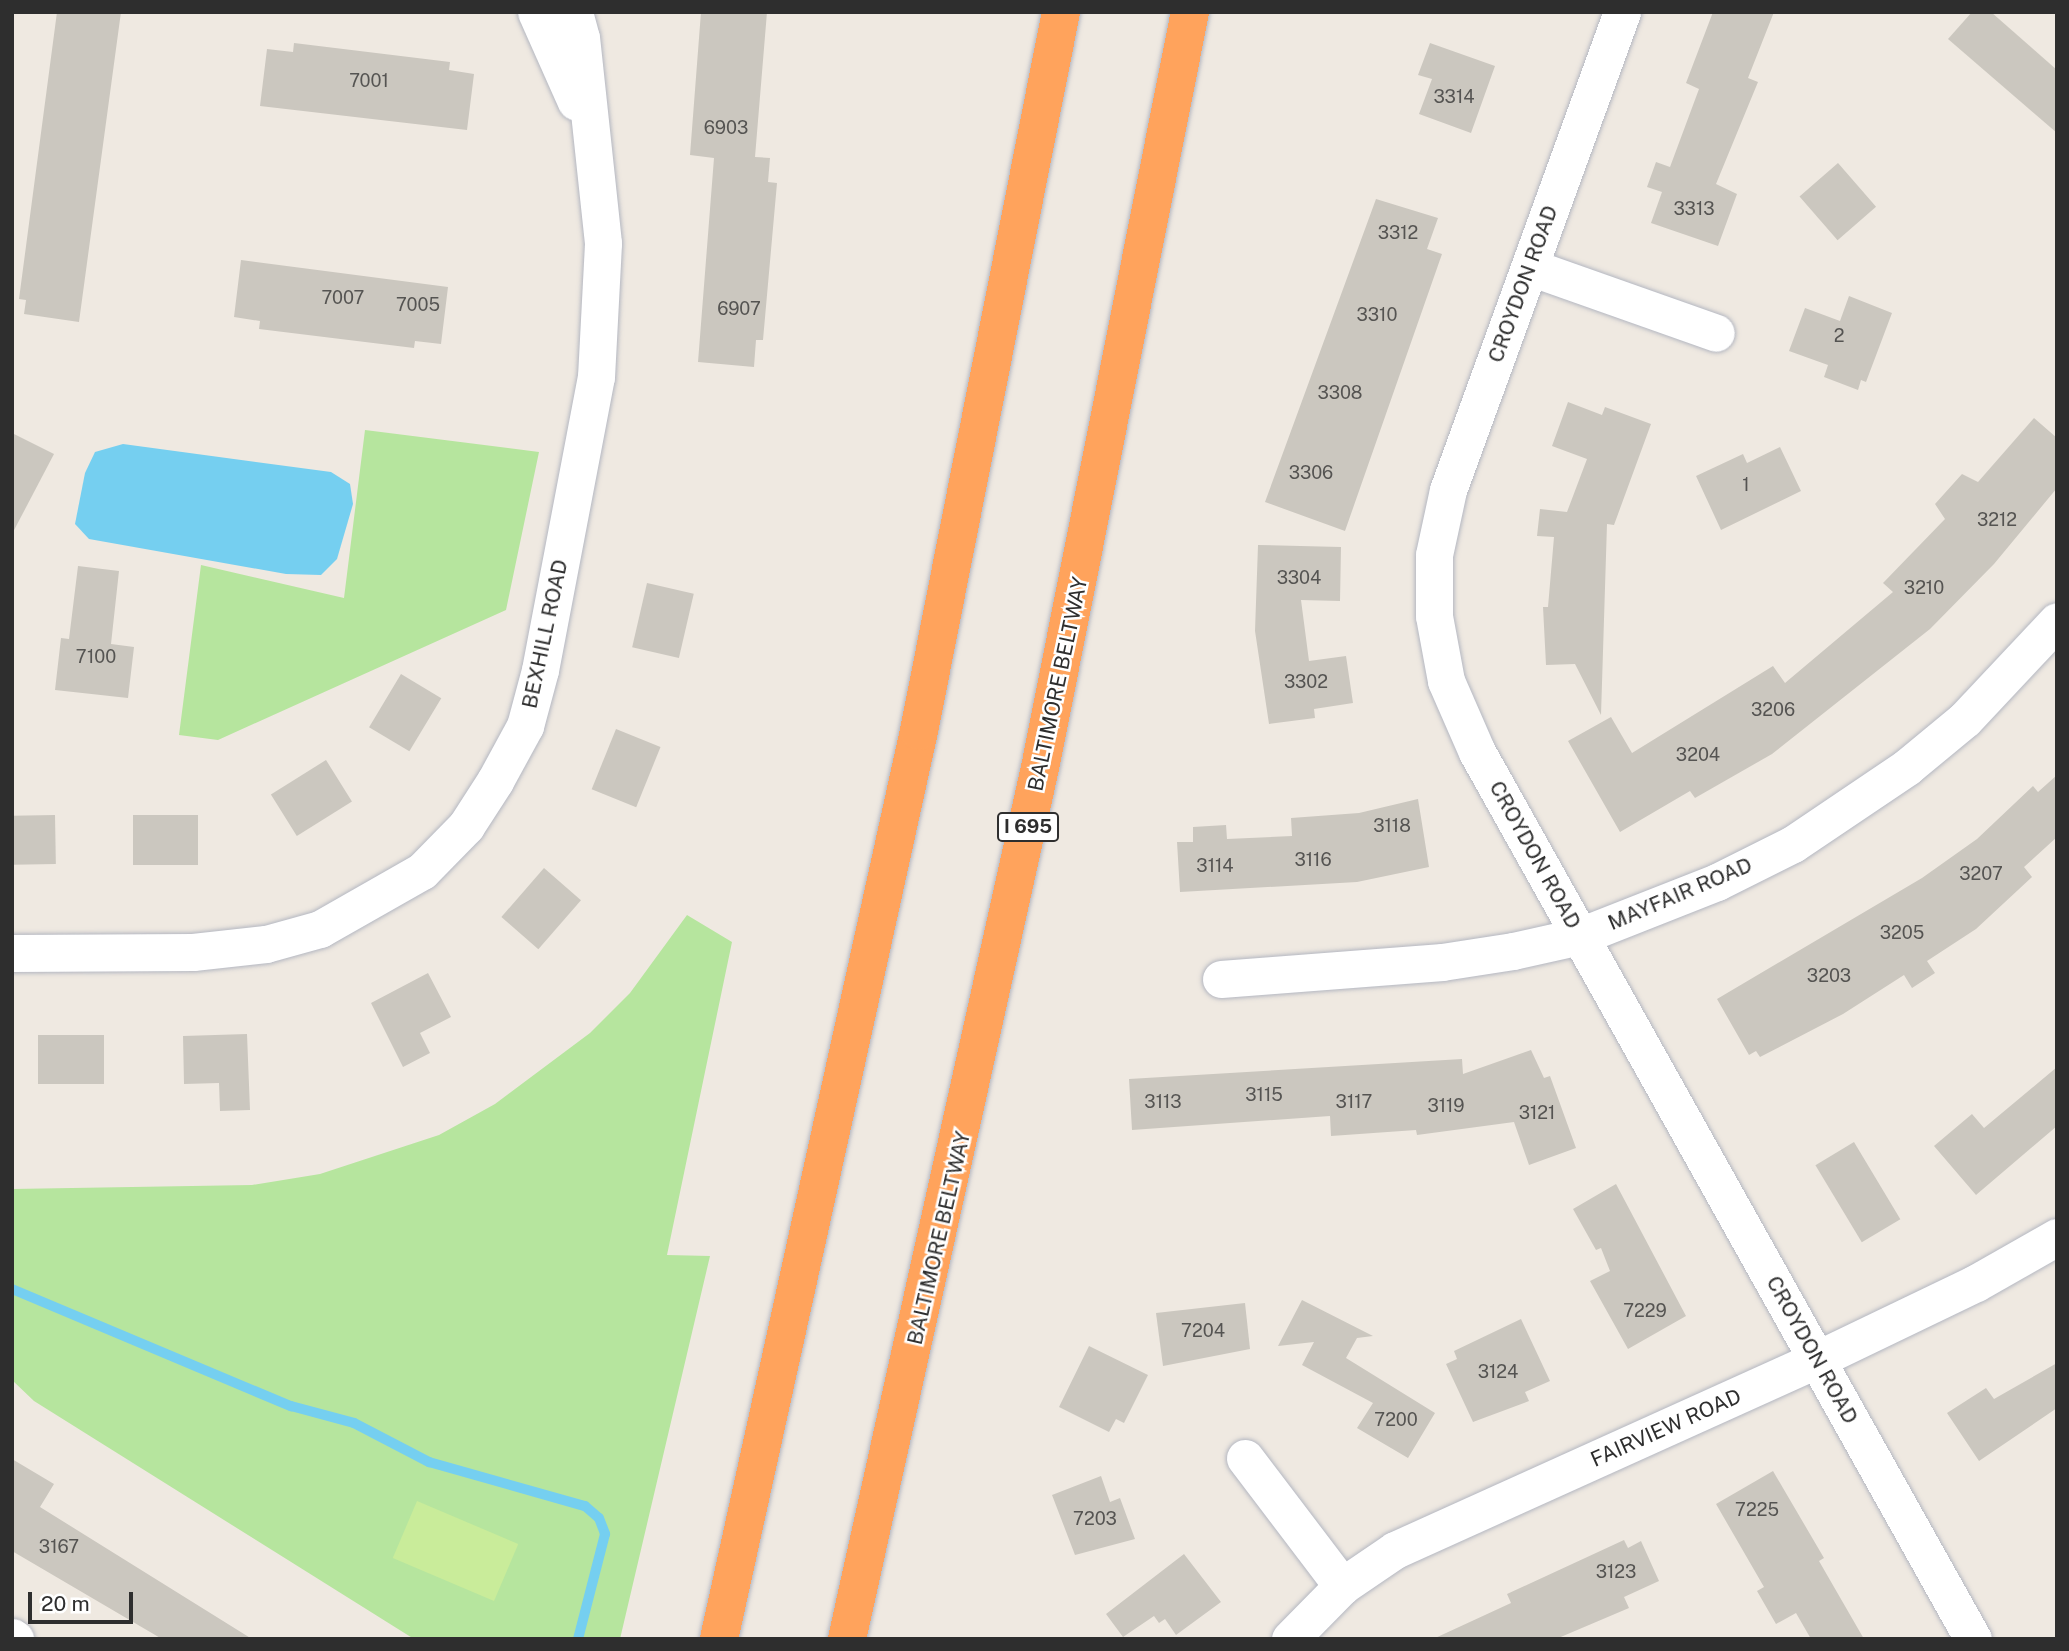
<!DOCTYPE html>
<style>
body{margin:0}
#map{position:relative;width:2069px;height:1651px;overflow:hidden;background:#efe9e1;font-family:"Public Sans",sans-serif}
div>[style]{position:absolute}
.green>*{inset:0;background:#b6e59e}
.pitch>*{inset:0;background:#c9ec9a;transform-origin:0 0}
.water>*{inset:0;background:#75cff0}
.stream>*{height:10px;margin:-5px;padding:0 5px;transform-origin:5px;border-radius:5px;background:#75cff0}
.building>*{inset:0;background:#cbc7bf;transform-origin:0 0}
.roads{filter:drop-shadow(0 0 2px #b4b7c1) drop-shadow(0 0 2px #b4b7c1)}
.minor>*{height:37px;margin:-18.5px;padding:0 18.5px;transform-origin:18.5px;border-radius:18.5px;background:#fff}
.highway>*{height:38px;margin:-19px;padding:0 19px;transform-origin:19px;border-radius:19px;background:#ffa35c}
span{translate:-50% -50%;white-space:nowrap;text-align:center;line-height:1.15;-webkit-text-stroke:5px #fff;paint-order:stroke}
.number-label{font-size:18px;color:#555452}
.number-label span{-webkit-text-stroke-width:0}
.shield-label span{padding:2px 5px;background:#fff;border:2px solid;border-radius:5px;-webkit-text-stroke-width:0}
.shield-label{font-size:19px;color:#2e2e2e;font-weight:700}
.street-label{font-size:21px;color:#2e2e2e}
.frame{position:absolute;inset:0;border:14px solid #2e2e2e;pointer-events:none}
.scale{position:absolute;left:28px;top:1592px;width:105px;height:32px;box-sizing:border-box;border:4px solid #2e2e2e;border-top:0;padding-left:9px;font-size:21px;line-height:24px;white-space:nowrap;color:#2e2e2e;-webkit-text-stroke:5px #fff;paint-order:stroke}
</style>
<div id="map">
<div class="green">
<i style="clip-path:polygon(365px 430px,539px 452px,506px 610px,218px 740px,179px 735px,201px 565px,344px 598px)"></i>
<i style="clip-path:polygon(687px 915px,732px 942px,667px 1255px,710px 1256px,620px 1639px,414px 1639px,34px 1401px,12px 1380px,12px 1189px,252px 1185px,320px 1174px,439px 1135px,495px 1104px,590px 1033px,630px 993px)"></i>
</div>
<div class="pitch">
<i style="left:417px;top:1501px;width:110px;height:62px;rotate:23deg"></i>
</div>
<div class="water">
<i style="clip-path:polygon(123px 444px,331px 472px,350px 484px,353px 504px,337px 559px,321px 575px,286px 574px,89px 539px,75px 524px,85px 473px,95px 452px)"></i>
</div>
<div class="stream">
<i style="left:12px;top:1289px;width:303px;rotate:22.8deg"></i>
<i style="left:291px;top:1406px;width:65px;rotate:15.1deg"></i>
<i style="left:354px;top:1423px;width:85px;rotate:27.5deg"></i>
<i style="left:429px;top:1462px;width:162px;rotate:15.8deg"></i>
<i style="left:585px;top:1506px;width:18px;rotate:41deg"></i>
<i style="left:599px;top:1518px;width:17px;rotate:69deg"></i>
<i style="left:605px;top:1534px;width:108px;rotate:104.4deg"></i>
</div>
<div class="building">
<i style="clip-path:polygon(57px 12px,121px 12px,79px 322px,24px 314px,26px 300px,19px 299px)"></i>
<i style="clip-path:polygon(701px 12px,767px 12px,755px 157px,770px 158px,768px 182px,777px 183px,763px 340px,756px 340px,754px 367px,698px 362px,714px 158px,690px 155px)"></i>
<i style="clip-path:polygon(1713px 12px,1774px 12px,1748px 78px,1758px 82px,1716px 184px,1737px 194px,1718px 246px,1651px 223px,1662px 192px,1647px 187px,1656px 162px,1670px 167px,1699px 89px,1686px 83px)"></i>
<i style="clip-path:polygon(1972px 12px,1991px 12px,2057px 70px,2057px 133px,1948px 39px)"></i>
<i style="clip-path:polygon(294px 43px,450px 62px,449px 70px,474px 74px,467px 130px,260px 106px,267px 49px,293px 52px)"></i>
<i style="clip-path:polygon(1430px 43px,1495px 66px,1471px 133px,1419px 114px,1432px 79px,1418px 75px)"></i>
<i style="left:1838px;top:163px;width:58px;height:51px;rotate:49deg"></i>
<i style="clip-path:polygon(1376px 199px,1438px 218px,1427px 249px,1442px 254px,1345px 531px,1265px 502px)"></i>
<i style="clip-path:polygon(241px 260px,448px 287px,441px 344px,415px 341px,414px 348px,259px 329px,260px 321px,234px 317px)"></i>
<i style="clip-path:polygon(1849px 296px,1892px 313px,1866px 382px,1861px 380px,1858px 390px,1824px 377px,1828px 365px,1789px 351px,1805px 308px,1840px 321px)"></i>
<i style="clip-path:polygon(1568px 402px,1602px 415px,1605px 407px,1651px 424px,1614px 525px,1607px 524px,1601px 715px,1575px 664px,1546px 665px,1543px 607px,1548px 607px,1554px 537px,1537px 536px,1540px 509px,1567px 512px,1587px 459px,1552px 446px)"></i>
<i style="clip-path:polygon(2034px 418px,2057px 438px,2057px 488px,1994px 564px,1930px 629px,1772px 754px,1695px 798px,1690px 791px,1620px 832px,1568px 741px,1611px 717px,1632px 753px,1773px 666px,1785px 683px,1893px 592px,1883px 583px,1945px 519px,1935px 504px,1962px 474px,1978px 482px)"></i>
<i style="clip-path:polygon(12px 433px,54px 454px,12px 534px)"></i>
<i style="clip-path:polygon(1780px 447px,1801px 491px,1721px 530px,1696px 476px,1743px 454px,1747px 463px)"></i>
<i style="clip-path:polygon(1258px 545px,1341px 547px,1340px 601px,1301px 600px,1309px 661px,1346px 656px,1353px 703px,1314px 709px,1315px 718px,1269px 724px,1255px 631px)"></i>
<i style="clip-path:polygon(78px 566px,119px 571px,111px 644px,134px 647px,128px 698px,55px 690px,61px 638px,69px 639px)"></i>
<i style="left:647px;top:583px;width:48px;height:66px;rotate:13deg"></i>
<i style="left:401px;top:674px;width:47px;height:62px;rotate:31deg"></i>
<i style="left:616px;top:729px;width:48px;height:65px;rotate:22deg"></i>
<i style="left:326px;top:760px;width:49px;height:65px;rotate:58deg"></i>
<i style="clip-path:polygon(2057px 775px,2057px 837px,2024px 867px,2032px 877px,1976px 929px,1927px 961px,1935px 973px,1912px 988px,1904px 975px,1843px 1014px,1760px 1057px,1756px 1051px,1749px 1055px,1717px 999px,1922px 878px,1977px 839px,2033px 786px,2038px 792px)"></i>
<i style="clip-path:polygon(1418px 799px,1429px 867px,1357px 882px,1180px 892px,1177px 842px,1193px 842px,1193px 827px,1226px 825px,1227px 839px,1292px 836px,1291px 818px,1359px 813px)"></i>
<i style="left:55px;top:815px;width:49px;height:43px;rotate:89deg"></i>
<i style="left:133px;top:815px;width:65px;height:50px"></i>
<i style="left:544px;top:868px;width:49px;height:65px;rotate:41deg"></i>
<i style="clip-path:polygon(428px 973px,451px 1017px,420px 1033px,430px 1053px,403px 1067px,371px 1003px)"></i>
<i style="clip-path:polygon(247px 1034px,250px 1110px,220px 1111px,219px 1083px,184px 1084px,183px 1036px)"></i>
<i style="left:104px;top:1035px;width:49px;height:66px;rotate:90deg"></i>
<i style="clip-path:polygon(1531px 1050px,1544px 1078px,1550px 1076px,1576px 1148px,1529px 1165px,1514px 1122px,1417px 1135px,1416px 1130px,1331px 1136px,1330px 1116px,1132px 1130px,1129px 1079px,1462px 1059px,1463px 1074px)"></i>
<i style="clip-path:polygon(2057px 1067px,2057px 1126px,1976px 1195px,1934px 1146px,1972px 1114px,1984px 1128px)"></i>
<i style="left:1854px;top:1142px;width:90px;height:45px;rotate:59deg"></i>
<i style="clip-path:polygon(1616px 1184px,1686px 1316px,1628px 1349px,1590px 1281px,1610px 1271px,1601px 1248px,1596px 1250px,1573px 1209px)"></i>
<i style="clip-path:polygon(1302px 1300px,1373px 1336px,1357px 1338px,1346px 1358px,1435px 1413px,1408px 1458px,1357px 1428px,1373px 1403px,1302px 1365px,1314px 1342px,1278px 1346px)"></i>
<i style="clip-path:polygon(1245px 1303px,1250px 1349px,1163px 1366px,1156px 1313px)"></i>
<i style="clip-path:polygon(1521px 1319px,1550px 1381px,1525px 1392px,1529px 1401px,1473px 1422px,1446px 1364px,1457px 1359px,1454px 1351px)"></i>
<i style="clip-path:polygon(1089px 1346px,1148px 1375px,1124px 1423px,1116px 1419px,1109px 1432px,1059px 1407px)"></i>
<i style="clip-path:polygon(2057px 1363px,2057px 1408px,1979px 1461px,1947px 1413px,1986px 1388px,1994px 1399px)"></i>
<i style="clip-path:polygon(12px 1459px,54px 1484px,40px 1507px,252px 1639px,162px 1639px,12px 1551px)"></i>
<i style="clip-path:polygon(1773px 1471px,1824px 1558px,1819px 1561px,1864px 1639px,1811px 1639px,1796px 1613px,1776px 1624px,1757px 1591px,1764px 1587px,1716px 1504px)"></i>
<i style="clip-path:polygon(1101px 1476px,1110px 1502px,1120px 1498px,1135px 1539px,1075px 1555px,1052px 1495px)"></i>
<i style="clip-path:polygon(1624px 1540px,1628px 1548px,1641px 1541px,1659px 1581px,1624px 1597px,1629px 1608px,1556px 1639px,1433px 1639px,1511px 1603px,1507px 1594px)"></i>
<i style="clip-path:polygon(1184px 1554px,1221px 1602px,1176px 1635px,1165px 1619px,1159px 1623px,1154px 1616px,1123px 1637px,1106px 1614px)"></i>
</div>
<div class="roads">
<div class="minor">
<i style="left:536px;top:12px;width:98px;rotate:66deg"></i>
<i style="left:1622px;top:12px;width:509px;rotate:110deg"></i>
<i style="left:1448px;top:490px;width:66px;rotate:102.2deg"></i>
<i style="left:1434px;top:555px;width:61px;rotate:90deg"></i>
<i style="left:1434px;top:616px;width:66px;rotate:79.5deg"></i>
<i style="left:1446px;top:681px;width:77px;rotate:66.4deg"></i>
<i style="left:1477px;top:752px;width:1016px;rotate:60.79deg"></i>
<i style="left:1530px;top:267px;width:197px;rotate:19.5deg"></i>
<i style="left:12px;top:953px;width:181px;rotate:-0.3deg"></i>
<i style="left:193px;top:952px;width:73px;rotate:-6.3deg"></i>
<i style="left:266px;top:944px;width:56px;rotate:-15.5deg"></i>
<i style="left:320px;top:929px;width:117px;rotate:-29.6deg"></i>
<i style="left:422px;top:871px;width:63px;rotate:-45.6deg"></i>
<i style="left:466px;top:826px;width:54px;rotate:-57.2deg"></i>
<i style="left:495px;top:781px;width:63px;rotate:-61.4deg"></i>
<i style="left:525px;top:726px;width:58px;rotate:-75deg"></i>
<i style="left:540px;top:670px;width:298px;rotate:-79.2deg"></i>
<i style="left:596px;top:377px;width:134px;rotate:-87deg"></i>
<i style="left:603px;top:243px;width:206px;rotate:-96.1deg"></i>
<i style="left:581px;top:38px;width:27px;rotate:-105deg"></i>
<i style="left:1221px;top:979px;width:222px;rotate:-4.4deg"></i>
<i style="left:1442px;top:962px;width:72px;rotate:-8.8deg"></i>
<i style="left:1513px;top:951px;width:69px;rotate:-12.6deg"></i>
<i style="left:1580px;top:936px;width:147px;rotate:-21.5deg"></i>
<i style="left:1717px;top:882px;width:85px;rotate:-26.6deg"></i>
<i style="left:1793px;top:844px;width:138px;rotate:-34deg"></i>
<i style="left:1907px;top:767px;width:75px;rotate:-39.6deg"></i>
<i style="left:1965px;top:719px;width:134px;rotate:-46.8deg"></i>
<i style="left:1245px;top:1458px;width:161px;rotate:52.8deg"></i>
<i style="left:12px;top:1637px;width:4px;rotate:34deg"></i>
<i style="left:1290px;top:1639px;width:74px;rotate:-45.5deg"></i>
<i style="left:1342px;top:1586px;width:64px;rotate:-34.2deg"></i>
<i style="left:1395px;top:1550px;width:464px;rotate:-24.3deg"></i>
<i style="left:1818px;top:1359px;width:175px;rotate:-25.7deg"></i>
<i style="left:1976px;top:1283px;width:93px;rotate:-29.6deg"></i>
</div>
<div class="highway">
<i style="left:719px;top:1639px;width:930px;rotate:-77.58deg"></i>
<i style="left:919px;top:731px;width:733px;rotate:-78.83deg"></i>
<i style="left:847px;top:1639px;width:897px;rotate:-77.51deg"></i>
<i style="left:1041px;top:763px;width:766px;rotate:-78.78deg"></i>
</div>
</div>
<div class="number-label">
<span style="left:369px;top:81px">7001</span>
<span style="left:1454px;top:97px">3314</span>
<span style="left:726px;top:128px">6903</span>
<span style="left:1694px;top:209px">3313</span>
<span style="left:1398px;top:233px">3312</span>
<span style="left:343px;top:298px">7007</span>
<span style="left:418px;top:305px">7005</span>
<span style="left:739px;top:309px">6907</span>
<span style="left:1377px;top:315px">3310</span>
<span style="left:1839px;top:336px">2</span>
<span style="left:1340px;top:393px">3308</span>
<span style="left:1311px;top:473px">3306</span>
<span style="left:1746px;top:485px">1</span>
<span style="left:1997px;top:520px">3212</span>
<span style="left:1299px;top:578px">3304</span>
<span style="left:1924px;top:588px">3210</span>
<span style="left:96px;top:657px">7100</span>
<span style="left:1306px;top:682px">3302</span>
<span style="left:1773px;top:710px">3206</span>
<span style="left:1698px;top:755px">3204</span>
<span style="left:1392px;top:826px">3118</span>
<span style="left:1313px;top:860px">3116</span>
<span style="left:1215px;top:866px">3114</span>
<span style="left:1981px;top:874px">3207</span>
<span style="left:1902px;top:933px">3205</span>
<span style="left:1829px;top:976px">3203</span>
<span style="left:1264px;top:1095px">3115</span>
<span style="left:1163px;top:1102px">3113</span>
<span style="left:1354px;top:1102px">3117</span>
<span style="left:1446px;top:1106px">3119</span>
<span style="left:1537px;top:1113px">3121</span>
<span style="left:1645px;top:1311px">7229</span>
<span style="left:1203px;top:1331px">7204</span>
<span style="left:1498px;top:1372px">3124</span>
<span style="left:1396px;top:1420px">7200</span>
<span style="left:1757px;top:1510px">7225</span>
<span style="left:1095px;top:1519px">7203</span>
<span style="left:59px;top:1547px">3167</span>
<span style="left:1616px;top:1572px">3123</span>
</div>
<div class="shield-label">
<span style="left:1028px;top:827px">I 695</span>
</div>
<div class="street-label">
<span style="left:1523px;top:284px;rotate:-70deg">CROYDON ROAD</span>
<span style="left:545px;top:634px;rotate:-78deg">BEXHILL ROAD</span>
<span style="left:1058px;top:684px;rotate:-78deg">BALTIMORE BELTWAY</span>
<span style="left:1535px;top:855px;rotate:61deg">CROYDON ROAD</span>
<span style="left:1680px;top:894px;rotate:-23deg">MAYFAIR ROAD</span>
<span style="left:939px;top:1238px;rotate:-77deg">BALTIMORE BELTWAY</span>
<span style="left:1812px;top:1350px;rotate:61deg">CROYDON ROAD</span>
<span style="left:1666px;top:1428px;rotate:-24deg">FAIRVIEW ROAD</span>
</div>
<div class="frame"></div>
<div class="scale">20 m</div>
</div>
